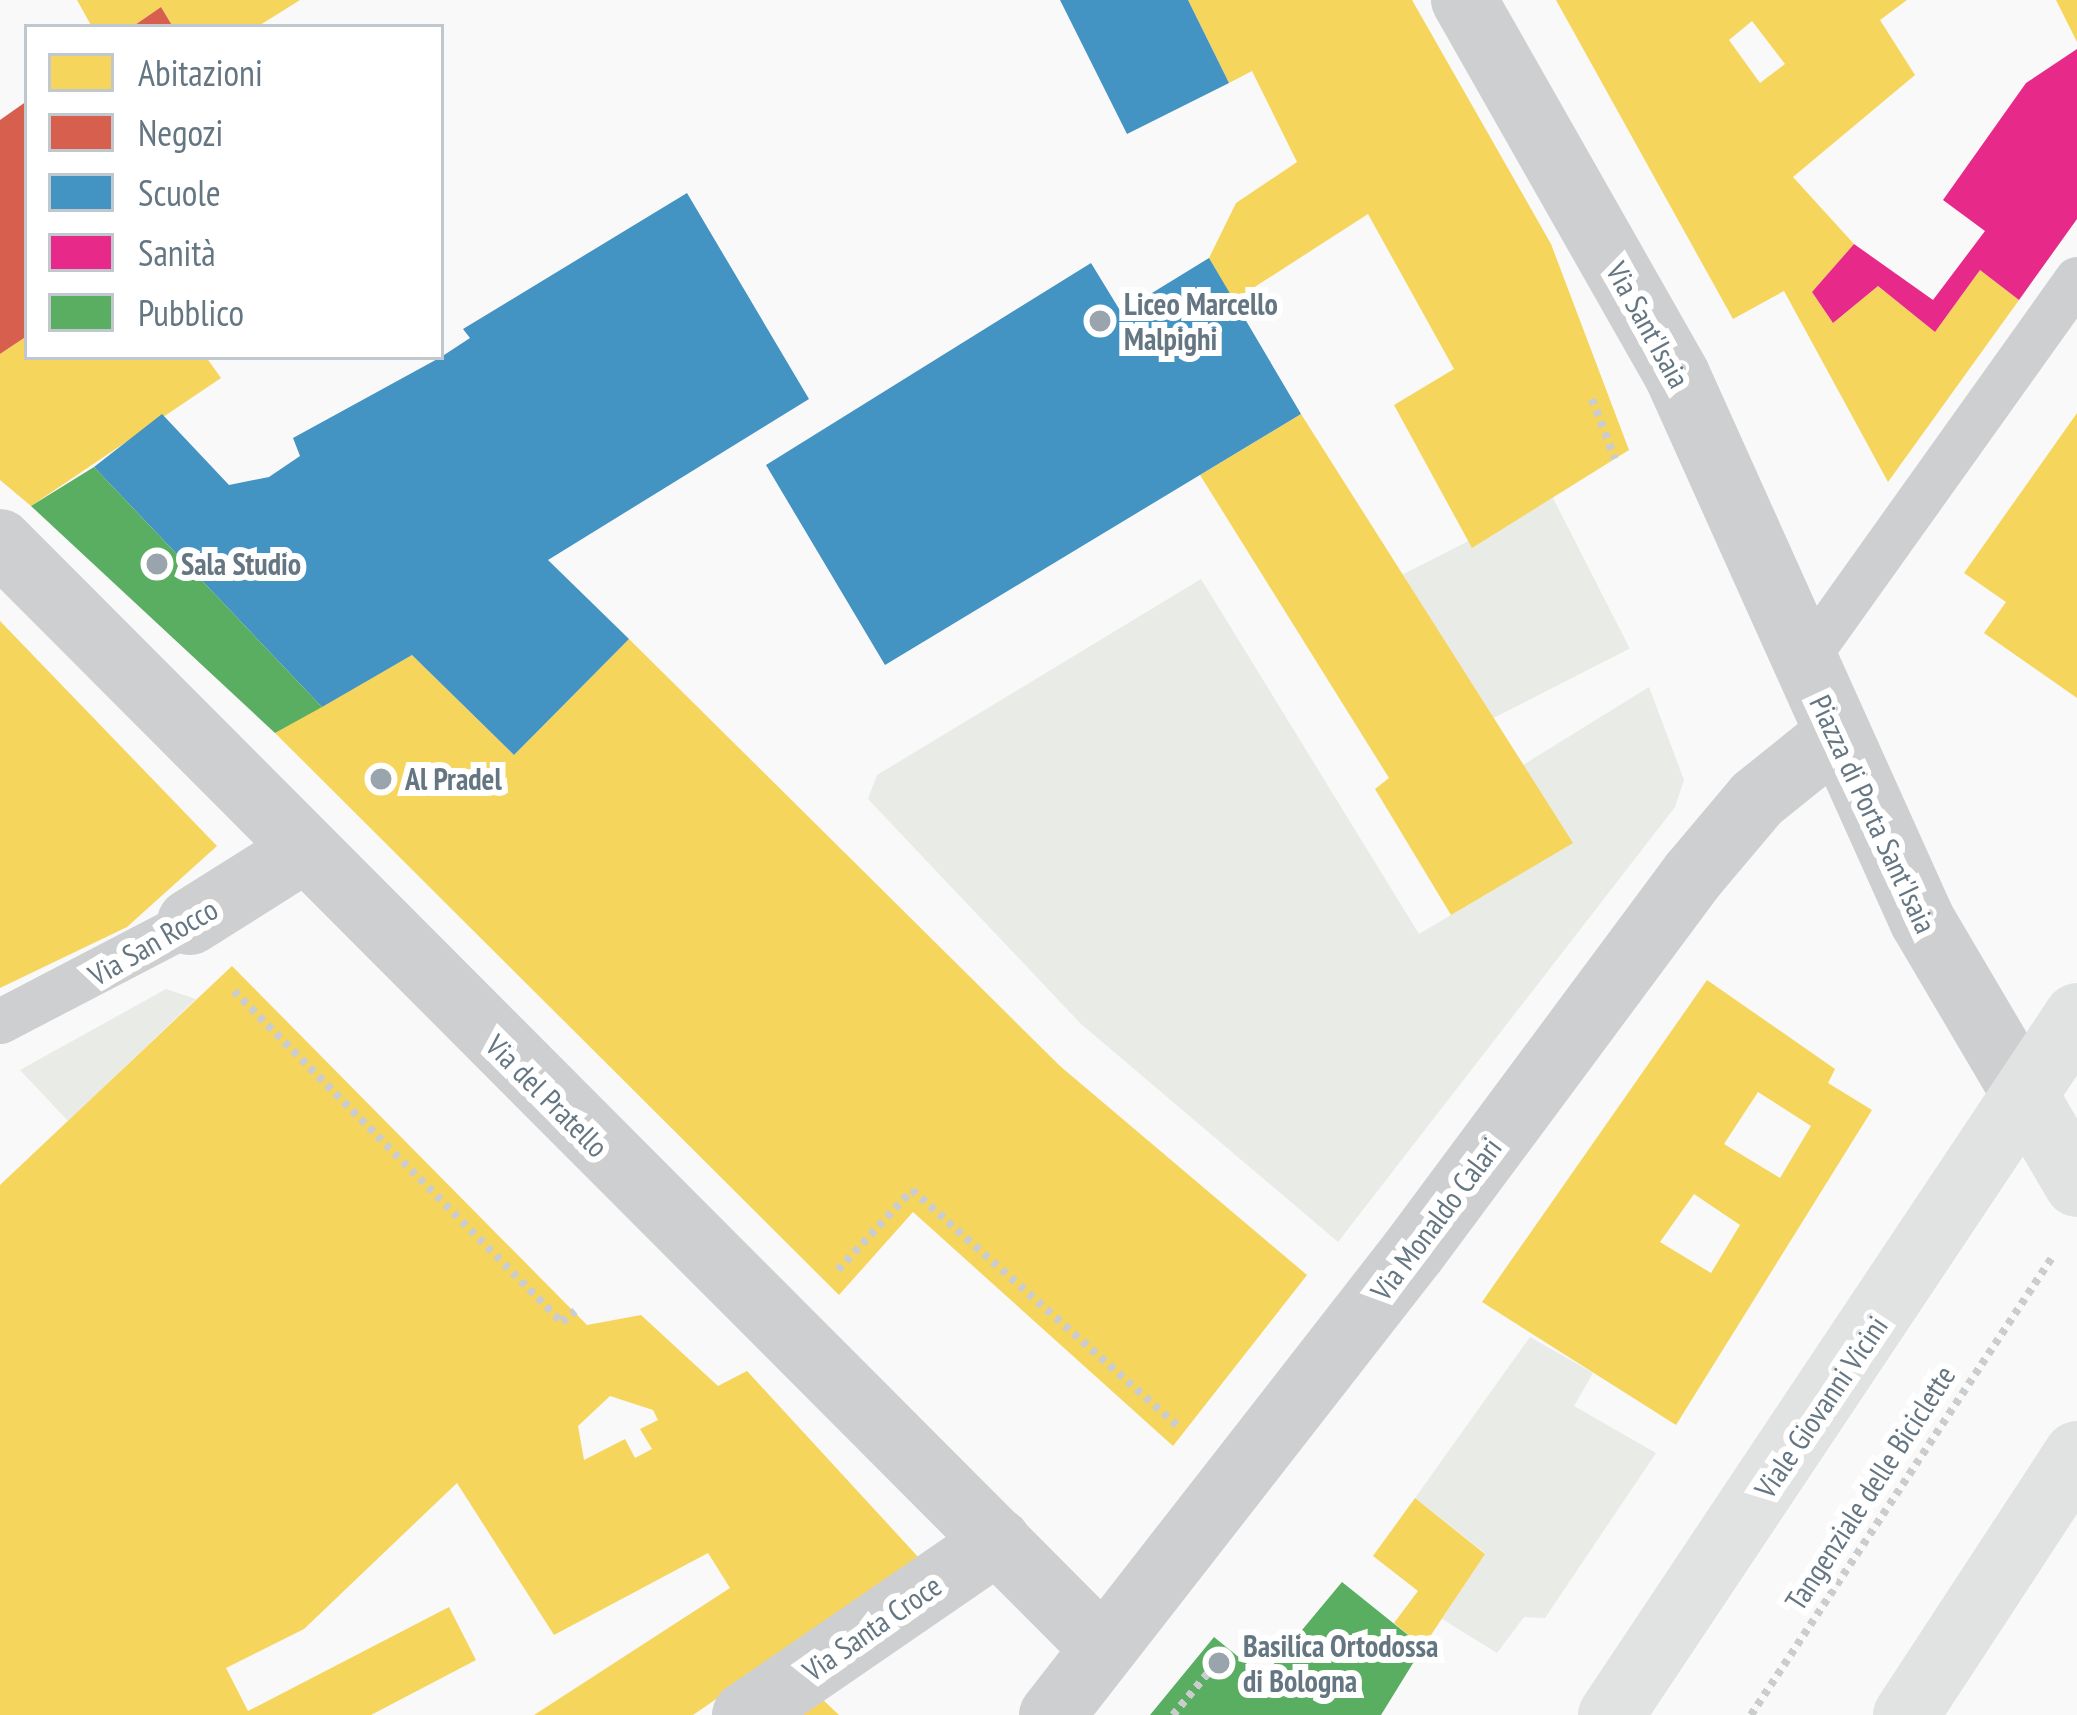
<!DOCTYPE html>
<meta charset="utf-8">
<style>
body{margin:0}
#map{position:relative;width:2077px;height:1715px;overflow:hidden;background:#f9f9f9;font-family:"PT Sans Narrow",sans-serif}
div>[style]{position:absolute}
.green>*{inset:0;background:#e8ebe6;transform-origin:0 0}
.homes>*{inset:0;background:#f6d55c}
.shops>*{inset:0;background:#d6604d}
.schools>*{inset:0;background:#4393c3}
.health>*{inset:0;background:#e7298a}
.public>*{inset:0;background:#5aae61}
.path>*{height:8px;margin-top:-4px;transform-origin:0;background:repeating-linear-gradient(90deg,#cbcccd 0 6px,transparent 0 12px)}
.service>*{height:45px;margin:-22.5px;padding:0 22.5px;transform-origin:22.5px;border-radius:22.5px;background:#cecfd0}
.pedestrian>*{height:66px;margin:-33px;padding:0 33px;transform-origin:33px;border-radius:33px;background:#cecfd0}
.minor>*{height:66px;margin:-33px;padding:0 33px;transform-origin:33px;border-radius:33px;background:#cecfd0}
.tertiary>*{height:66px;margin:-33px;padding:0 33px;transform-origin:33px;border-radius:33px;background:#cecfd0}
.secondary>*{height:66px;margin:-33px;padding:0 33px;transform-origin:33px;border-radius:33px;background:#e1e2e2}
.primary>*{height:66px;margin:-33px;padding:0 33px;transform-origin:33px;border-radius:33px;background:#e1e2e2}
.dots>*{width:33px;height:33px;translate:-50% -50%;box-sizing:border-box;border:6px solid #fff;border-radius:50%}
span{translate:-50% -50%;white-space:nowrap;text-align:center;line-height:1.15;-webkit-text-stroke:12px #fff;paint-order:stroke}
.poi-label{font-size:30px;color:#657683;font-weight:700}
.left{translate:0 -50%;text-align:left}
.street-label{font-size:30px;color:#657683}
.legend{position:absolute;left:24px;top:24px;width:420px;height:336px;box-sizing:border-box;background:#fff;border:3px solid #c1c8cd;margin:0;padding:15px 21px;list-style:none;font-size:36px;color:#657683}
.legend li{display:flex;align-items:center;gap:24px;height:60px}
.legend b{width:60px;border:3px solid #c1c8cd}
</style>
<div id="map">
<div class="green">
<i style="left:1553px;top:498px;width:169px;height:168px;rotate:63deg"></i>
<i style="clip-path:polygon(1201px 579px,1419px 934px,1572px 843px,1523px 765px,1649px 687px,1684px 780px,1675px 807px,1338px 1242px,1081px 1024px,868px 799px,877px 775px)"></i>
<i style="clip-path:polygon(166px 989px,196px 999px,68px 1121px,20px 1070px)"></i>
<i style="clip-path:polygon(1530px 1337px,1593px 1373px,1574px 1406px,1656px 1453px,1545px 1618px,1524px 1617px,1497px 1653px,1442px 1619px,1485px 1553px,1415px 1498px)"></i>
</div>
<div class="homes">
<i style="clip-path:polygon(77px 0,300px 0,257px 27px,173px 27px,161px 7px,132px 27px,92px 27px)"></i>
<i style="clip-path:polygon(1188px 0,1412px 0,1551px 244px,1629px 450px,1472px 548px,1394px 405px,1454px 369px,1368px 214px,1233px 301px,1209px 258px,1236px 203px,1297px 162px,1252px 71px,1229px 83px)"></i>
<i style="clip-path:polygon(evenodd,1556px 0,1907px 0,1880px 20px,1915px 75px,1793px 177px,1854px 244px,1812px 292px,1833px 323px,1878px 286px,1935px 332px,1980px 270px,2019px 300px,1888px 482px,1784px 291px,1733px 319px,1556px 0,1752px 21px,1785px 64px,1760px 83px,1729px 40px,1752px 21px)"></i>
<i style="clip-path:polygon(2056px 0,2077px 0,2077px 42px)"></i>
<i style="clip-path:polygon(27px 336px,27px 357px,206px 357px,221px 378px,31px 506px,0 480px,0 354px)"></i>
<i style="clip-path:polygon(2077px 413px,2077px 698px,1984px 633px,2006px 602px,1964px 573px)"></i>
<i style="clip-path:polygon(1301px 414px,1573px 843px,1451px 915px,1375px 789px,1389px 778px,1200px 475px)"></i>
<i style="clip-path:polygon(0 621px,217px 846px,127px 927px,0 988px)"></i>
<i style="clip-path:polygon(629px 639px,1060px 1066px,1307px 1275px,1173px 1446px,913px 1212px,839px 1295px,275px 733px,412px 655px,514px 755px)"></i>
<i style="clip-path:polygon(evenodd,232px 966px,587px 1325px,641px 1315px,718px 1386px,747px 1371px,920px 1559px,693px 1715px,534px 1715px,730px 1588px,708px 1553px,554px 1635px,457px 1483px,304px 1629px,226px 1668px,248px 1711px,449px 1607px,476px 1660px,371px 1715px,0 1715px,0 1185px,232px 966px,610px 1396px,653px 1410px,658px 1420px,640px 1429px,652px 1449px,635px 1458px,625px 1439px,584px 1460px,578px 1426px,610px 1396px)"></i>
<i style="clip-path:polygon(evenodd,1707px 980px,1835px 1069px,1828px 1083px,1872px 1110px,1676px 1425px,1482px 1302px,1707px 980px,1758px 1092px,1811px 1126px,1780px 1178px,1724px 1144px,1758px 1092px,1707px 980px,1694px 1194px,1740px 1225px,1711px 1273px,1660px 1242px,1694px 1194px)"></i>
<i style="clip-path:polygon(1415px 1498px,1485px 1554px,1423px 1647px,1394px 1623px,1418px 1591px,1373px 1556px)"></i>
<i style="clip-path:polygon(819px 1696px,839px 1715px,795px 1715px)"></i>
</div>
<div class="shops">
<i style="clip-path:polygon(161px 7px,173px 27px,132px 27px)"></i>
<i style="clip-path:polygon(27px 101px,27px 336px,0 354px,0 120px)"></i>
</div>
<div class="schools">
<i style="clip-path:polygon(1060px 0,1188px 0,1229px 83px,1127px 134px)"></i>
<i style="clip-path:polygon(687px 193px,809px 399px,548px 560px,629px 639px,514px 755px,412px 655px,322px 707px,94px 467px,162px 414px,229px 485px,269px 477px,300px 456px,293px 438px,441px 357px,470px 338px,463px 329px)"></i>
<i style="clip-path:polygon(1209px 258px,1301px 414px,885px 665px,766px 465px,1091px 263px,1121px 312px)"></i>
</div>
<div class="health">
<i style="clip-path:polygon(2077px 49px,2077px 219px,2019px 300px,1980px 270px,1935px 332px,1878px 286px,1833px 323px,1812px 292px,1854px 244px,1933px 300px,1985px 231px,1943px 200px,2026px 83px)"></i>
</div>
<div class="public">
<i style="clip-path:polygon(94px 467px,322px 707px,275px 733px,31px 506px)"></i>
<i style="clip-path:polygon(1342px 1582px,1423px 1647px,1381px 1715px,1150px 1715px,1214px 1637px,1263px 1677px)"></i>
</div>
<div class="path">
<i style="left:1592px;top:399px;width:64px;rotate:69deg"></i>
<i style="left:234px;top:991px;width:466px;rotate:45.3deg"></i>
<i style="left:562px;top:1322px;width:17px;rotate:-40deg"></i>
<i style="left:838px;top:1270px;width:109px;rotate:-47.2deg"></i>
<i style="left:912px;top:1190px;width:357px;rotate:41.6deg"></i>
<i style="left:1173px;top:1715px;width:86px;rotate:-50.2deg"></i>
<i style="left:1751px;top:1715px;width:549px;rotate:-56.66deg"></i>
</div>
<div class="service">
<i style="left:1802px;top:664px;width:473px;rotate:-54.5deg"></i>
<i style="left:0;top:1021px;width:214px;rotate:-27.5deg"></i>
</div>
<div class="pedestrian">
<i style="left:0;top:542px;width:1558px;rotate:45.08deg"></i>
<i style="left:190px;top:922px;width:131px;rotate:-32.2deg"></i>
<i style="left:745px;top:1715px;width:307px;rotate:-34.5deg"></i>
<i style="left:1052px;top:1715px;width:587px;rotate:-52.06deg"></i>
</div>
<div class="minor">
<i style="left:1413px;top:1252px;width:470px;rotate:-53.4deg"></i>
<i style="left:1693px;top:875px;width:99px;rotate:-49.9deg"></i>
<i style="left:1757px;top:799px;width:99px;rotate:-38.8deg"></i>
</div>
<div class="tertiary">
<i style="left:1464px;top:0;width:431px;rotate:60.4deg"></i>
<i style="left:1677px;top:375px;width:598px;rotate:65.79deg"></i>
<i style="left:1922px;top:920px;width:203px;rotate:59.5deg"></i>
</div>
<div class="secondary">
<i style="left:2025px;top:1095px;width:103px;rotate:59.7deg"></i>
</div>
<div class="primary">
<i style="left:1611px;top:1715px;width:840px;rotate:-56.31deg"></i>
<i style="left:1906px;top:1715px;width:312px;rotate:-56.8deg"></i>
</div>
<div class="dots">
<i style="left:1100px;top:321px;background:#99a4ac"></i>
<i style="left:157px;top:564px;background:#99a4ac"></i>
<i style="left:381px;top:779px;background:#99a4ac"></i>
<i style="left:1219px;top:1663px;background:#99a4ac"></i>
</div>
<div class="poi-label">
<span class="left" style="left:1124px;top:321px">Liceo Marcello<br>Malpighi</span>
<span class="left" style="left:181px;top:564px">Sala Studio</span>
<span class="left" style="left:405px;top:779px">Al Pradel</span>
<span class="left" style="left:1243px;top:1663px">Basilica Ortodossa<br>di Bologna</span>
</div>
<div class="street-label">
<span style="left:1648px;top:325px;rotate:61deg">Via Sant'Isaia</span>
<span style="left:1873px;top:814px;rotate:65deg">Piazza di Porta Sant'Isaia</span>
<span style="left:153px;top:942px;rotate:-30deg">Via San Rocco</span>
<span style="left:547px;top:1096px;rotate:45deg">Via del Pratello</span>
<span style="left:1436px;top:1219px;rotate:-53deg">Via Monaldo Calari</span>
<span style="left:1821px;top:1407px;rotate:-56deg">Viale Giovanni Vicini</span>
<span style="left:1870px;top:1488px;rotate:-57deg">Tangenziale delle Biciclette</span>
<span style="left:872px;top:1628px;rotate:-35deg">Via Santa Croce</span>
</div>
<ul class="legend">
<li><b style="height:33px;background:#f6d55c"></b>Abitazioni</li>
<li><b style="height:33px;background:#d6604d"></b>Negozi</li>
<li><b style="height:33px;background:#4393c3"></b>Scuole</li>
<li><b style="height:33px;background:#e7298a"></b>Sanità</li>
<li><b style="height:33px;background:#5aae61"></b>Pubblico</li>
</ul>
</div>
